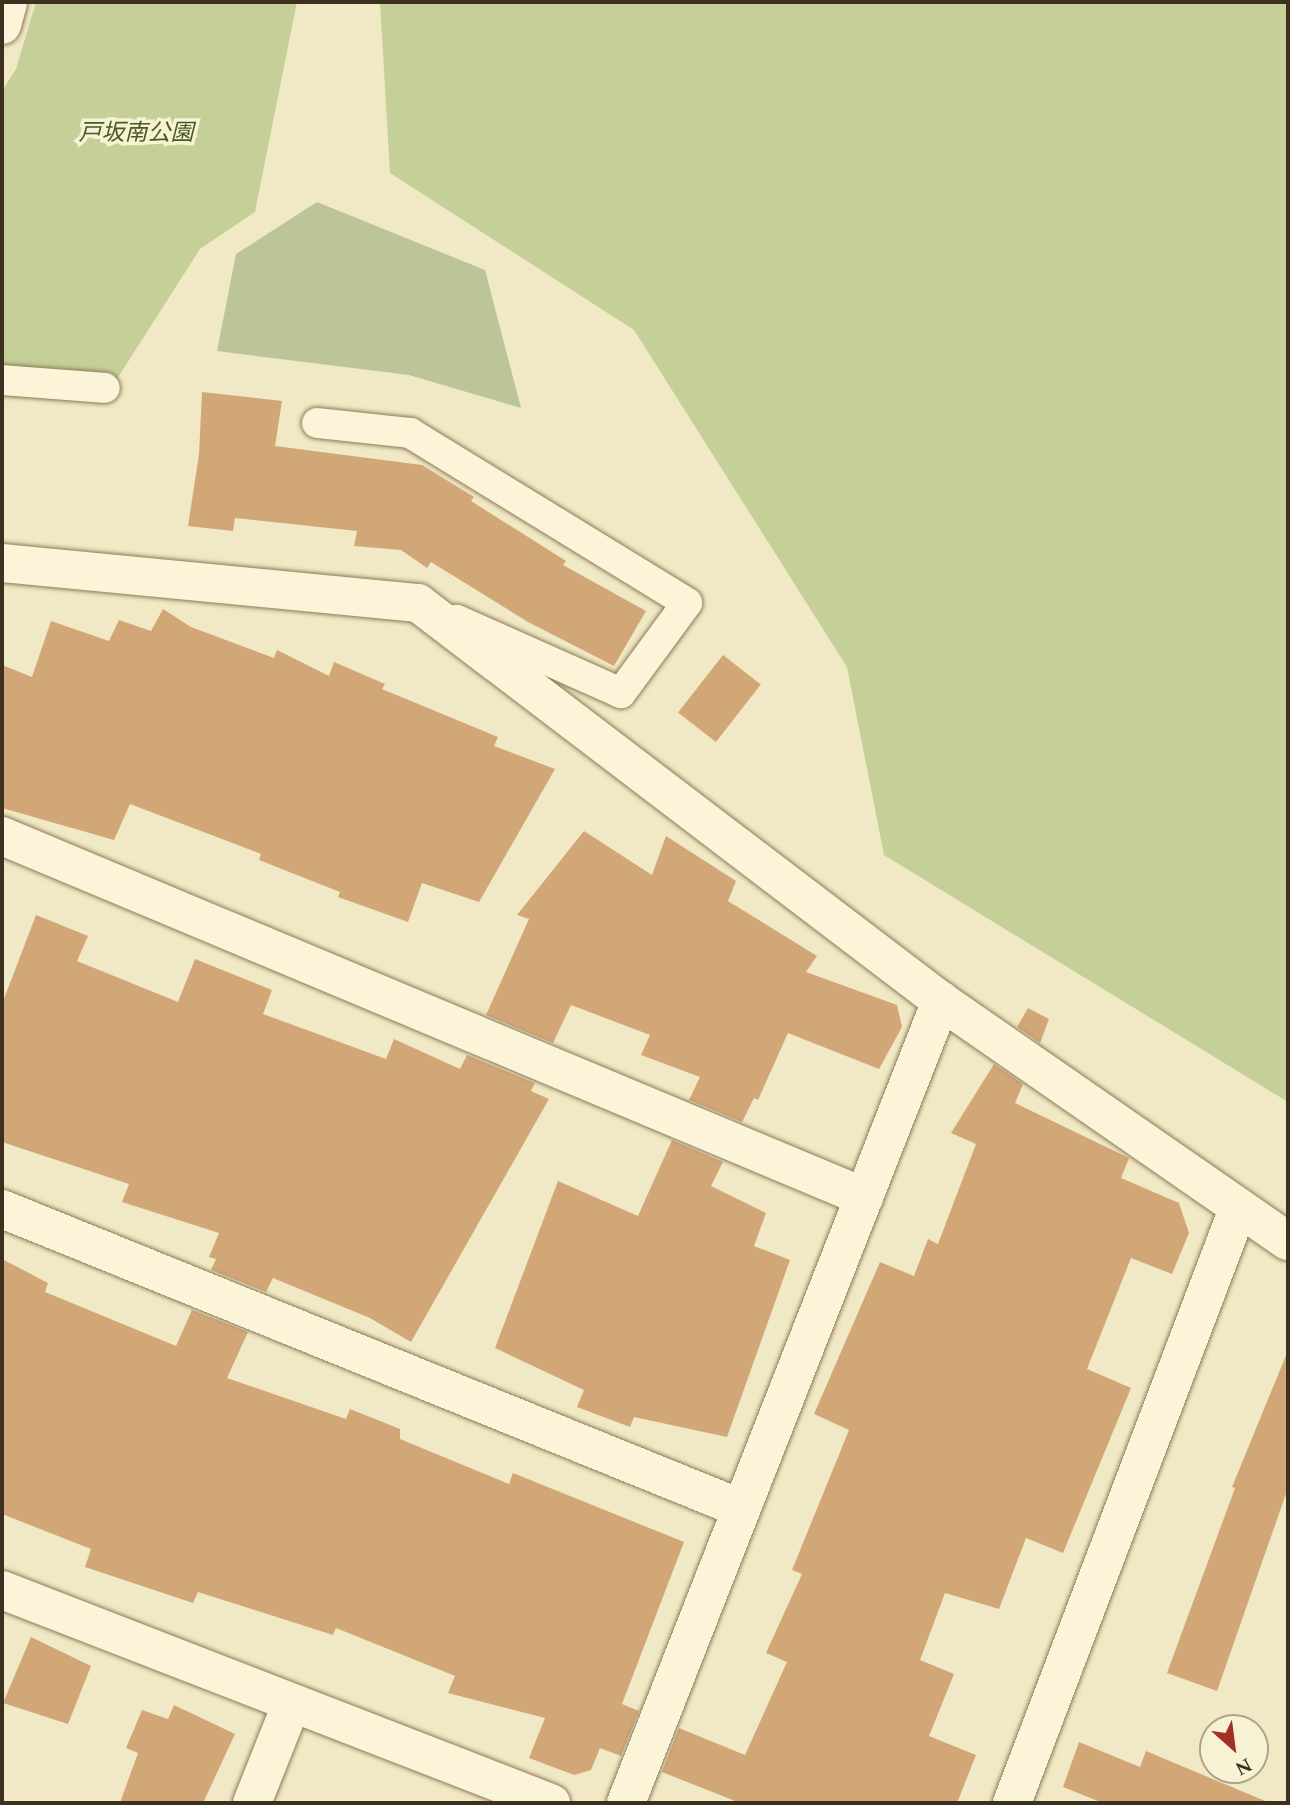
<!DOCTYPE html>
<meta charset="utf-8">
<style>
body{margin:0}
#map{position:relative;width:1290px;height:1805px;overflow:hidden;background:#f1e9c5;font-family:Spectral,"Noto Sans JP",serif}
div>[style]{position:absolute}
.green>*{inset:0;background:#c4d098}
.cemetery>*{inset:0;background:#bbc597}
.building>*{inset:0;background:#d2a778;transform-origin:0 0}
.roads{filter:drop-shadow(0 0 2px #8e7b59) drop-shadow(0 0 2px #8e7b59)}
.service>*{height:30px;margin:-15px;padding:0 15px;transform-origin:15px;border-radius:15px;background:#fbf4d9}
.minor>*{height:38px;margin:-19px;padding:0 19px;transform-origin:19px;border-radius:19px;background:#fbf4d9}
span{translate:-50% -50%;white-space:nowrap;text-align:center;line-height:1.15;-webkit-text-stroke:7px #f8f2d5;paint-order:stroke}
.park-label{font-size:23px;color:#475b23;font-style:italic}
.frame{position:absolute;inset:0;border:4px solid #3d301e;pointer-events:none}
.north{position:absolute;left:1199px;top:1714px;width:70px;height:70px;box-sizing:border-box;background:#f8f2d5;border:2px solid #ada48c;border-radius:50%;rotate:152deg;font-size:19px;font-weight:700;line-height:28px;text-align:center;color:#3d301e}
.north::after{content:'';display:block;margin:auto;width:24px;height:32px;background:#a13125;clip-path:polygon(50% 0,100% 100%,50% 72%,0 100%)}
</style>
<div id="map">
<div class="green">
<i style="clip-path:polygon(36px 2px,297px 2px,255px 212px,200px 249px,115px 382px,2px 370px,2px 91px,16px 69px)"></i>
<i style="clip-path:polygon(380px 2px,1288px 2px,1288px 1102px,884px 855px,847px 667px,634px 330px,390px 173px)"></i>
</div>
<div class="cemetery">
<i style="clip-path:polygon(317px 202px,485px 270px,521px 408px,409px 375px,217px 351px,236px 254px)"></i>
</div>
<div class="building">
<i style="clip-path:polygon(202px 392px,282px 401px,275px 446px,422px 465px,474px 497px,471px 501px,566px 561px,563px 565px,646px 611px,614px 666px,528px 622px,431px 562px,427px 568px,401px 550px,354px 546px,357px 531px,235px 518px,233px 531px,188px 526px,199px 454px)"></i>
<i style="clip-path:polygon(163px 609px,191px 627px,274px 658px,277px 650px,329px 676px,334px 662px,385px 684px,382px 689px,498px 737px,494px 746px,555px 769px,479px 902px,422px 883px,408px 922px,338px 897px,340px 892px,259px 860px,261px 854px,130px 804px,114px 840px,2px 808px,2px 665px,32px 677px,51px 621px,109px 641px,119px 620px,151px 631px)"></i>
<i style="left:723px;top:655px;width:48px;height:73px;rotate:38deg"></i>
<i style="clip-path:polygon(584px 831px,652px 875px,666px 836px,736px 881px,728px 901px,817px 956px,806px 972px,897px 1005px,902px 1027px,879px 1069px,788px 1033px,758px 1100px,754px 1098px,742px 1122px,689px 1100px,700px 1077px,641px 1055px,650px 1035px,571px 1005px,553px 1043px,486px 1015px,529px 919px,517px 915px)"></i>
<i style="clip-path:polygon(36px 915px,88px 936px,77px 961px,178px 1002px,195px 959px,272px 990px,263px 1014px,386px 1059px,394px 1039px,460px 1069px,467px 1055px,535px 1083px,531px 1091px,549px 1099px,411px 1342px,370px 1318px,273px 1278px,266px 1292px,211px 1270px,216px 1259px,209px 1257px,219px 1233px,122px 1202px,129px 1184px,2px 1142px,2px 1004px)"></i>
<i style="clip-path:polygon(1028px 1008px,1049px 1019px,1040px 1043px,1017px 1027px)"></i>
<i style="clip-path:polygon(994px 1064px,1023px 1084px,1015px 1103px,1129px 1158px,1121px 1178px,1179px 1203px,1189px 1233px,1172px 1274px,1131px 1258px,1087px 1369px,1131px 1388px,1063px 1553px,1026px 1538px,999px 1609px,945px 1593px,920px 1660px,954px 1674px,929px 1736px,976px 1755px,957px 1803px,740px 1803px,662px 1772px,679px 1728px,745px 1755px,787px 1662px,766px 1653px,802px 1574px,792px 1570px,849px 1430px,814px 1414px,880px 1262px,914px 1276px,928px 1239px,938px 1244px,976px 1144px,951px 1133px)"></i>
<i style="clip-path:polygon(672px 1140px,723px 1162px,711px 1186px,766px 1213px,754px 1246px,790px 1260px,727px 1437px,634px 1417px,630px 1427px,577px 1407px,584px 1390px,495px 1348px,558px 1181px,638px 1216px)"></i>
<i style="clip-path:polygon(2px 1259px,48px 1283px,45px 1292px,176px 1346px,192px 1310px,248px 1332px,227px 1378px,346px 1419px,350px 1409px,400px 1429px,400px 1439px,509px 1484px,513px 1473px,684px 1542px,622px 1704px,639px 1711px,621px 1756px,600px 1748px,591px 1770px,574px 1775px,529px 1758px,545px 1718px,448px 1693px,455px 1676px,336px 1628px,333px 1635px,198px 1592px,193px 1603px,85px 1567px,91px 1549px,2px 1514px)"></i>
<i style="clip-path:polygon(1287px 1353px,1288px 1488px,1217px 1691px,1167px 1673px,1235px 1488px,1232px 1487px)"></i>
<i style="clip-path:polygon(31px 1637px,91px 1666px,68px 1724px,3px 1703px)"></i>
<i style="clip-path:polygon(174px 1705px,235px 1734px,203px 1803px,120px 1803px,138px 1753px,126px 1748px,142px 1710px,168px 1719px)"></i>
<i style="clip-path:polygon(1079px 1742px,1140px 1767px,1146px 1751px,1270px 1803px,1103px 1803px,1063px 1787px)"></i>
</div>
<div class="roads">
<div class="service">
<i style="left:2px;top:380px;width:103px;rotate:4.4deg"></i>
<i style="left:317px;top:423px;width:94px;rotate:6.1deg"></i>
<i style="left:410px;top:433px;width:325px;rotate:31.5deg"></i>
<i style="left:687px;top:603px;width:112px;rotate:126.3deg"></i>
<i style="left:621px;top:693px;width:180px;rotate:-156deg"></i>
</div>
<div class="minor">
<i style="left:2px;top:25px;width:24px;rotate:-75deg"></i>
<i style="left:2px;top:563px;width:418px;rotate:5.5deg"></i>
<i style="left:418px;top:603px;width:657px;rotate:37.27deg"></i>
<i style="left:941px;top:1001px;width:422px;rotate:34.7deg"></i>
<i style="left:2px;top:836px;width:935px;rotate:22.72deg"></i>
<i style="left:2px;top:1209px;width:796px;rotate:22.06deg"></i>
<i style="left:2px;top:1590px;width:589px;rotate:21.21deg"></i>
<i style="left:252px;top:1803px;width:105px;rotate:-68.3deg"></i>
<i style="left:626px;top:1803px;width:862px;rotate:-68.56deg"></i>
<i style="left:1012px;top:1803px;width:636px;rotate:-69.17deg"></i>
</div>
</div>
<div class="park-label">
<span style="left:136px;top:134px">戸坂南公園</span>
</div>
<div class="frame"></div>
<div class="north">N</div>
</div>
